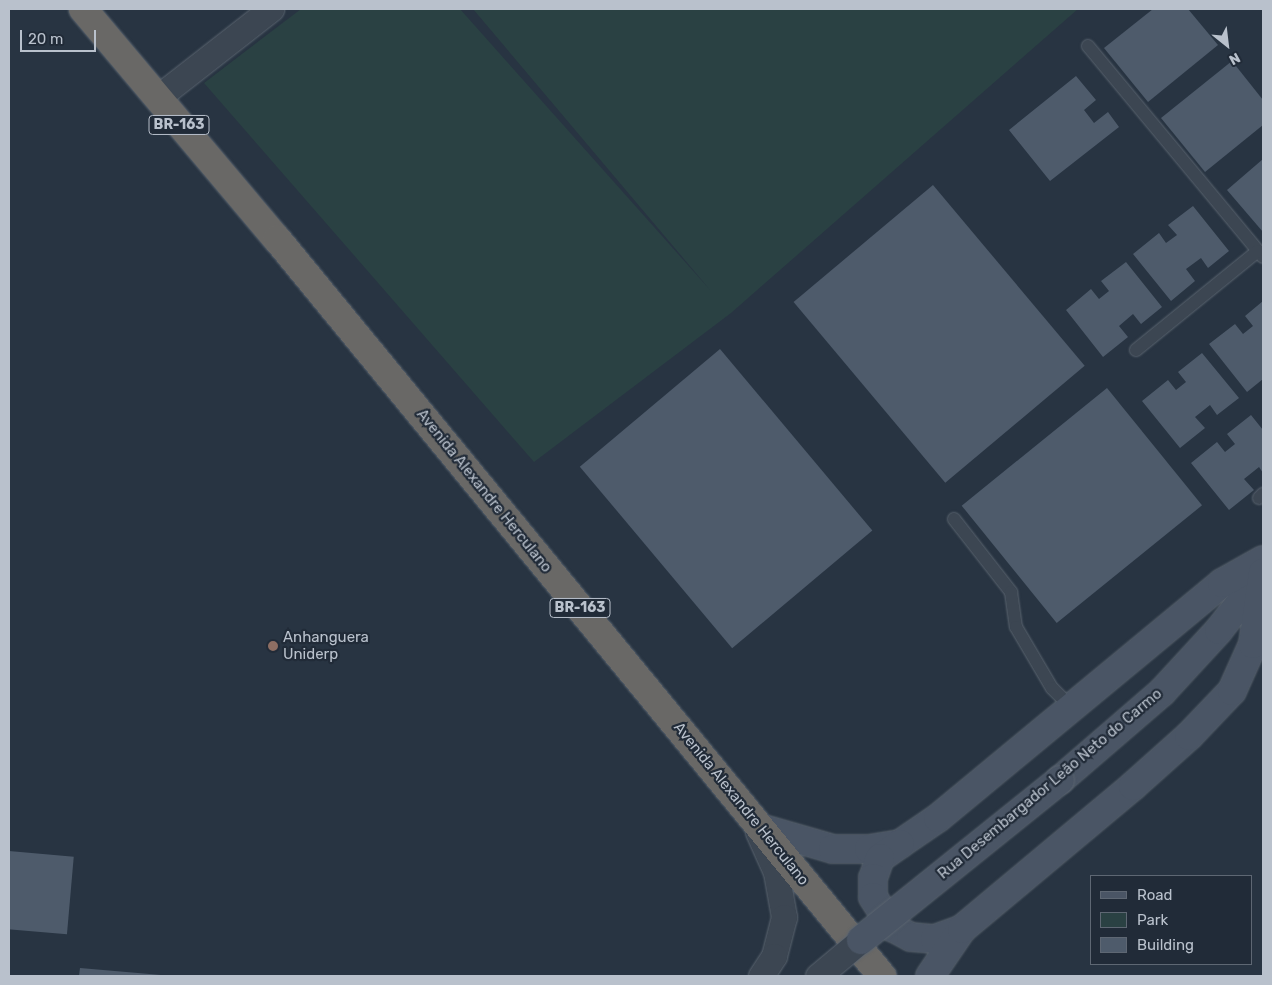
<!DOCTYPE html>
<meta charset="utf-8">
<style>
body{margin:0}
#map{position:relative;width:1272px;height:985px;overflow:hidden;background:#283442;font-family:Rubik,sans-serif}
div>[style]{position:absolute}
.green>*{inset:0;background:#2a4143}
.building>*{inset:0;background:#4e5b6b;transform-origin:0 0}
.roads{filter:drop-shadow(0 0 1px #5a646f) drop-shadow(0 0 1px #5a646f)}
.service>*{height:12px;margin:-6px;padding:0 6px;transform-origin:6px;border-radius:6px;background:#3c4652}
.minor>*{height:25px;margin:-12.5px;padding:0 12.5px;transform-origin:12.5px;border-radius:12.5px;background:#3c4652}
.secondary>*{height:28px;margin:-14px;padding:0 14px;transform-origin:14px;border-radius:14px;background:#4a5565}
.trunk>*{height:28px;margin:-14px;padding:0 14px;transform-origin:14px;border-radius:14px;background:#696866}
.bridges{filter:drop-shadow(0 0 1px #5a646f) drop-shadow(0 0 1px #5a646f)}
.minor-bridge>*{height:25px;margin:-12.5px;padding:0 12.5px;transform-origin:12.5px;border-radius:12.5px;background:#3c4652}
.secondary-bridge>*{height:28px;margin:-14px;padding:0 14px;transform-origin:14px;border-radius:14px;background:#4a5565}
.dots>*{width:14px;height:14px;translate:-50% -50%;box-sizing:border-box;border:2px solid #212b38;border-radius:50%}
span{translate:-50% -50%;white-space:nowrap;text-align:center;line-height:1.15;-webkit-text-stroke:4.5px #212b38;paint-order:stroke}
.shield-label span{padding:1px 4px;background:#212b38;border:1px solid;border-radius:4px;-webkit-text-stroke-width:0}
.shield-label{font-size:14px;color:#b9c1cc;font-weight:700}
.street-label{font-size:15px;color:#b9c1cc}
.poi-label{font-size:15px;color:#b9c1cc}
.left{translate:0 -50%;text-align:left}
.frame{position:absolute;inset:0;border:10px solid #b9c1cc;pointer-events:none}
.legend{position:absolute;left:1090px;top:875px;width:162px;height:90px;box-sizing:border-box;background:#212b38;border:1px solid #5e6773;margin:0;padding:6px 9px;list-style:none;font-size:15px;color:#b9c1cc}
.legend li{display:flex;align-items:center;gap:10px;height:25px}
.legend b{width:25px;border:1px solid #5e6773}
.north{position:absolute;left:1202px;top:20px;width:50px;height:50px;-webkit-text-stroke:4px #212b38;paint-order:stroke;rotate:151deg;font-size:14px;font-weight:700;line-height:20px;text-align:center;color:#b9c1cc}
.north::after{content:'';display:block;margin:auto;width:18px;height:22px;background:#b9c1cc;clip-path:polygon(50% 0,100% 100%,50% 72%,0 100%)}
.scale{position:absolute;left:20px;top:30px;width:76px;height:22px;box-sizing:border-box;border:2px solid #b9c1cc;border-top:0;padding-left:6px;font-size:15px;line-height:18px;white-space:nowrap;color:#b9c1cc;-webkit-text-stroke:4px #212b38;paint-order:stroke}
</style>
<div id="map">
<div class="green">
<i style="clip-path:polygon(301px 9px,460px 9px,711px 291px,473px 9px,1078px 9px,731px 313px,534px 462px,204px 83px)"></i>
</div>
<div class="building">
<i style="clip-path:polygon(1153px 9px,1188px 9px,1218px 45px,1148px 102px,1104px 48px)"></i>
<i style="clip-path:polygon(1232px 61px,1263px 100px,1263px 125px,1205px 172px,1161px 118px)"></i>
<i style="clip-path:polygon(1076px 76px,1096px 100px,1084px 110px,1094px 123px,1108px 112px,1119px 127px,1050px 181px,1009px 130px)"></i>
<i style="clip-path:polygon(1263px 159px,1263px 232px,1227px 190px)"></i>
<i style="left:933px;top:185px;width:236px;height:182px;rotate:50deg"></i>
<i style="clip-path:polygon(1193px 206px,1229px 251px,1208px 268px,1201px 258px,1186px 269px,1195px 281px,1171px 301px,1133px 254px,1159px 233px,1166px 243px,1177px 235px,1168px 225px)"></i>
<i style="clip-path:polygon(1126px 262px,1162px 307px,1141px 324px,1133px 314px,1119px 326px,1128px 337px,1103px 357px,1066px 310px,1091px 289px,1099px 299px,1109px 291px,1101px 281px)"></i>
<i style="clip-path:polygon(1263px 301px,1263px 379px,1247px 392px,1209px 344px,1235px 324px,1243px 334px,1253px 326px,1245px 316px)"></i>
<i style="left:720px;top:349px;width:237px;height:183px;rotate:50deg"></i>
<i style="clip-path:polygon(1202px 353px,1239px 398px,1217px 415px,1210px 405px,1195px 417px,1205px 428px,1180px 448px,1142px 401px,1168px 380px,1176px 390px,1186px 382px,1178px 372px)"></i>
<i style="left:1107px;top:388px;width:151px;height:187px;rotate:51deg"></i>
<i style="clip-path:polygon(1251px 415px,1263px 430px,1263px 473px,1259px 467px,1244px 479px,1254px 490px,1229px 510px,1191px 463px,1217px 442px,1225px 452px,1235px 444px,1227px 434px)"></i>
<i style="left:9px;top:851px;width:65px;height:78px;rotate:5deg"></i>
<i style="clip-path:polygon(80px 968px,161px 975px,161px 976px,79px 976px)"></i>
</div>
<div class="roads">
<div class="service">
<i style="left:1088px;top:46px;width:274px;rotate:50.3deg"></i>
<i style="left:1136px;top:350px;width:157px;rotate:-39.1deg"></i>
<i style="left:1259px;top:498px;width:6px;rotate:-45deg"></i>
<i style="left:954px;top:519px;width:93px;rotate:52deg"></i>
<i style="left:1011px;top:592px;width:35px;rotate:82deg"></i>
<i style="left:1016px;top:627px;width:71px;rotate:59.5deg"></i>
<i style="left:1052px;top:688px;width:30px;rotate:45deg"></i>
</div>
<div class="minor">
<i style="left:157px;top:98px;width:145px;rotate:-38deg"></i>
<i style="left:758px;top:832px;width:44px;rotate:65.8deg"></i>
<i style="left:776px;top:872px;width:46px;rotate:79.9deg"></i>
<i style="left:784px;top:917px;width:40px;rotate:104.4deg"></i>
<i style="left:774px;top:956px;width:24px;rotate:123deg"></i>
</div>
<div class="secondary">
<i style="left:1060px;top:780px;width:135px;rotate:-40.8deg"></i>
<i style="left:1162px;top:692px;width:84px;rotate:-47.4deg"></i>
<i style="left:1219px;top:630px;width:70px;rotate:-52deg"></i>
<i style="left:760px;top:828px;width:76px;rotate:16deg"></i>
<i style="left:833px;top:849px;width:36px"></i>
<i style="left:869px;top:849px;width:31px;rotate:-9deg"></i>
<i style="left:900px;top:844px;width:46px;rotate:-34.4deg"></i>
<i style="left:938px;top:818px;width:369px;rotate:-39.6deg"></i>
<i style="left:1222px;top:583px;width:47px;rotate:-29.3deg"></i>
<i style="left:900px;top:844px;width:24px;rotate:145deg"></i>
<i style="left:880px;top:858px;width:21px;rotate:109deg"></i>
<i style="left:873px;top:878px;width:19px;rotate:90deg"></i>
<i style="left:873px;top:897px;width:36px;rotate:58deg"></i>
<i style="left:892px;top:927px;width:21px;rotate:28deg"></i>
<i style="left:911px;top:937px;width:24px;rotate:5deg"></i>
<i style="left:935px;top:939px;width:29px;rotate:-20deg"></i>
<i style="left:930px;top:976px;width:57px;rotate:-55.8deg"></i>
<i style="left:962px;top:929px;width:223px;rotate:-39.9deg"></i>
<i style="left:1133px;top:786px;width:75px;rotate:-41.8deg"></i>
<i style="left:1189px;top:736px;width:62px;rotate:-46.3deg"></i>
<i style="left:1232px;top:691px;width:51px;rotate:-65.9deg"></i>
<i style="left:1253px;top:644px;width:72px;rotate:-82deg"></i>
</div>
<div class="trunk">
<i style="left:83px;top:9px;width:301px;rotate:49.9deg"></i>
<i style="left:277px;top:239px;width:954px;rotate:50.62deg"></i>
</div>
</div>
<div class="bridges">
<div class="minor-bridge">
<i style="left:818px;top:976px;width:56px;rotate:-39.9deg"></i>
</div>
<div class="secondary-bridge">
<i style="left:861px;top:940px;width:255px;rotate:-38.8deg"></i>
</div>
</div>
<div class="dots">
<i style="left:273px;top:646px;background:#8d6e63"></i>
</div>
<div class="shield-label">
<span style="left:179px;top:125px">BR-163</span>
<span style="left:580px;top:608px">BR-163</span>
</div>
<div class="street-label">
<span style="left:484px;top:491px;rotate:51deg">Avenida Alexandre Herculano</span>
<span style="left:1050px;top:784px;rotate:-40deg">Rua Desembargador Leão Neto do Carmo</span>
<span style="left:741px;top:804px;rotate:51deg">Avenida Alexandre Herculano</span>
</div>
<div class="poi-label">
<span class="left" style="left:283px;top:646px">Anhanguera<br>Uniderp</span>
</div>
<div class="frame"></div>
<ul class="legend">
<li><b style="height:6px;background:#4a5565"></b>Road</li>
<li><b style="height:14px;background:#2a4143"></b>Park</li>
<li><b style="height:14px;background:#4e5b6b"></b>Building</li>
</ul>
<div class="north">N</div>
<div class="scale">20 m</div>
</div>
